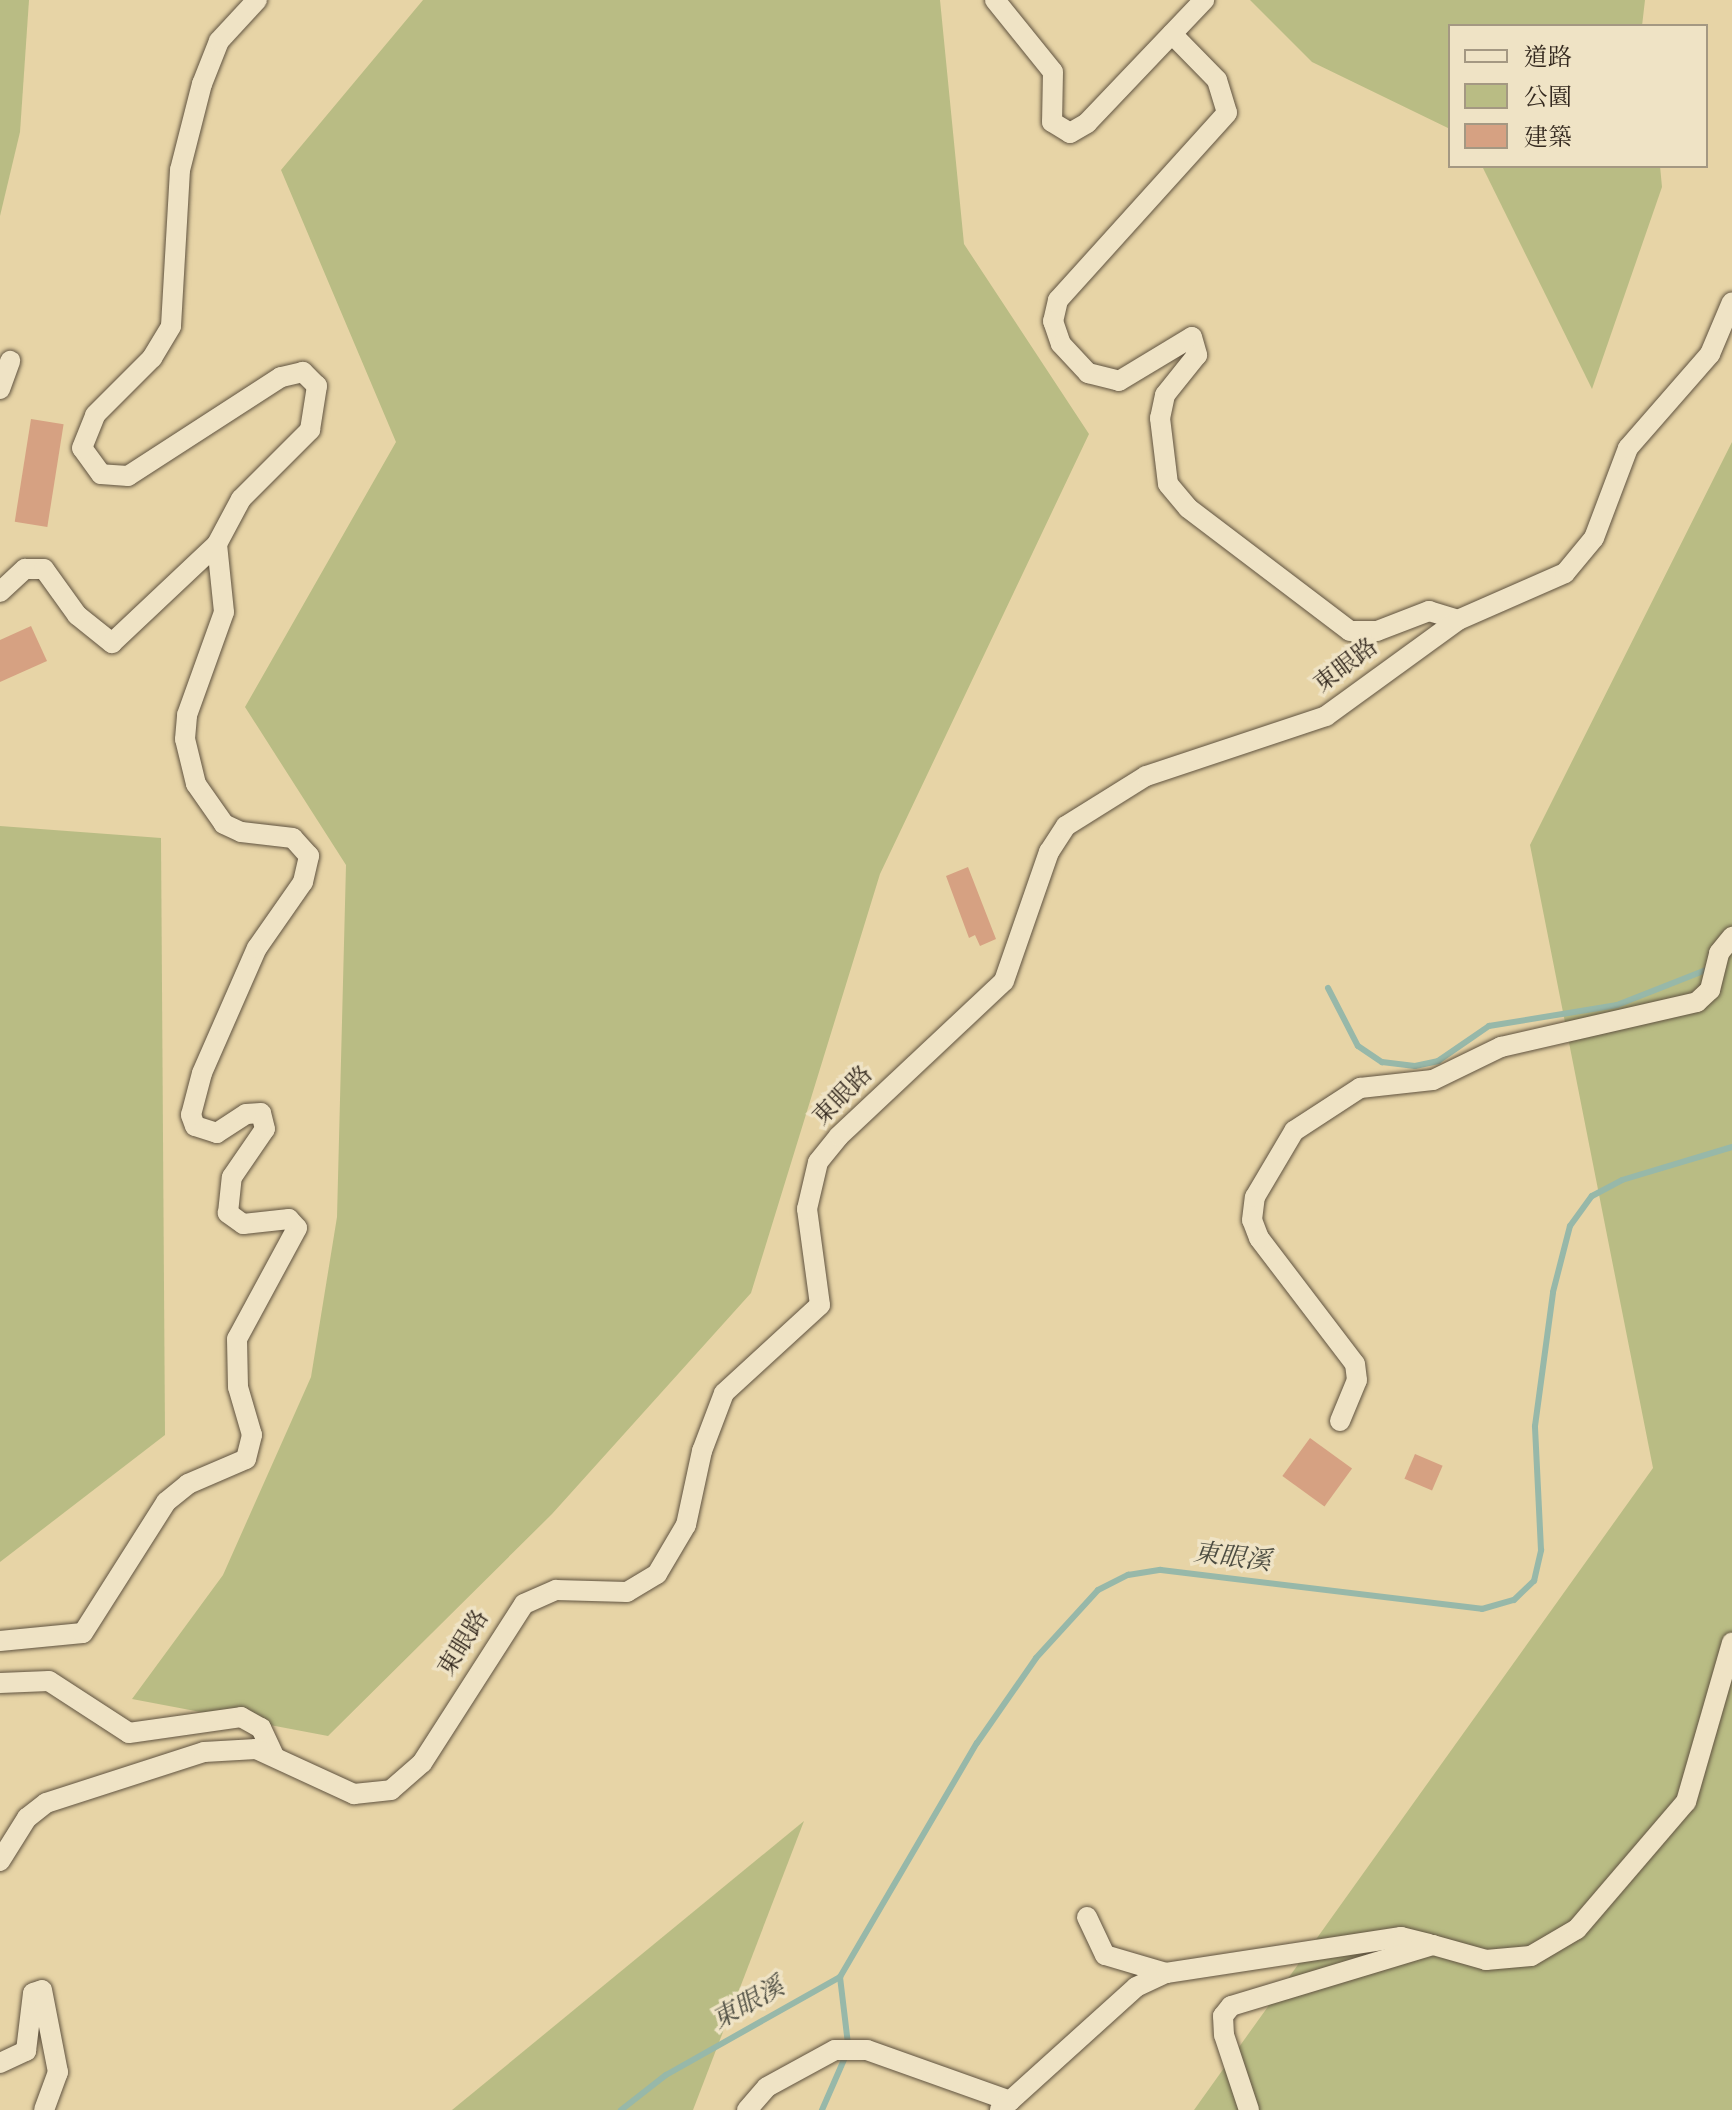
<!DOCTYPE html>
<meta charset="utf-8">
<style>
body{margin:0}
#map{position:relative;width:1732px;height:2110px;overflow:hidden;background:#e7d4a6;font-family:"Sorts Mill Goudy","Noto Serif TC",serif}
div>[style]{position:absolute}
.green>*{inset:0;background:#b9bc84}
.stream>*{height:6px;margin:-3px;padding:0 3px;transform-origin:3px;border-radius:3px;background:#97b8a9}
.building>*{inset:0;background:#d6a182;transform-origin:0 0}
.roads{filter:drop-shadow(0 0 2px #605340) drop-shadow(0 0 2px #605340)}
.minor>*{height:20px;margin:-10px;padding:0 10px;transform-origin:10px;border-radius:10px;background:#efe3c5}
span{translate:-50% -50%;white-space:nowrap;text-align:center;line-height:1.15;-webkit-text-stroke:7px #efe3c5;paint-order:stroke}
.street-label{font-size:24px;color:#33281e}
.water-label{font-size:26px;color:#4c4c41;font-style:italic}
.legend{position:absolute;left:1448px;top:24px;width:260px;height:144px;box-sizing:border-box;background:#efe3c5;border:2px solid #a49882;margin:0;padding:10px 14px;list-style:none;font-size:24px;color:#33281e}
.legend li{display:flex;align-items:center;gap:16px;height:40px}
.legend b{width:40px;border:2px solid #a49882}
</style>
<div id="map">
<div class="green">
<i style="clip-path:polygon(0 0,29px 0,20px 132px,0 216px)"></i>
<i style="clip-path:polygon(423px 0,940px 0,964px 244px,1089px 434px,880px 874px,751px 1293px,552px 1514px,328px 1736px,132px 1699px,223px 1575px,311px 1377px,337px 1217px,346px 865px,245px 707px,396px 442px,281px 170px)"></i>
<i style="clip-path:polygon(1250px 0,1645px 0,1642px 26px,1450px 26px,1450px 129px,1312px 62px)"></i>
<i style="clip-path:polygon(1482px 166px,1660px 166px,1662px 187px,1592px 389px)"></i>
<i style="clip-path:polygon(1732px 442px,1732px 2110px,1194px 2110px,1653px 1468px,1530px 845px)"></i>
<i style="clip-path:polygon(0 826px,161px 838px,165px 1435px,0 1562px)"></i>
<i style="clip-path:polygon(804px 1821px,693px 2110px,452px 2110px)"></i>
</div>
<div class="stream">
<i style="left:1328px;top:988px;width:65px;rotate:62.7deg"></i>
<i style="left:1358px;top:1046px;width:29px;rotate:34deg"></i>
<i style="left:1382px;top:1062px;width:33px;rotate:7deg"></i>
<i style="left:1415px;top:1066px;width:24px;rotate:-12deg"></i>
<i style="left:1438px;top:1061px;width:62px;rotate:-34.5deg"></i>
<i style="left:1489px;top:1026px;width:130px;rotate:-9.3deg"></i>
<i style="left:1617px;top:1005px;width:101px;rotate:-21.5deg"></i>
<i style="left:840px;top:1977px;width:67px;rotate:83.2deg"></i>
<i style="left:621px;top:2110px;width:57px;rotate:-37.9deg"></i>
<i style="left:666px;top:2075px;width:200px;rotate:-29.4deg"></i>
<i style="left:840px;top:1977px;width:271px;rotate:-59.7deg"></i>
<i style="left:977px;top:1743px;width:103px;rotate:-55.2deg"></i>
<i style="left:1036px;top:1658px;width:92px;rotate:-47.6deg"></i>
<i style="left:1098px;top:1590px;width:34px;rotate:-27deg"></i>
<i style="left:1128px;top:1575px;width:33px;rotate:-9deg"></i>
<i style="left:1161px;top:1570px;width:323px;rotate:6.9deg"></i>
<i style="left:1482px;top:1609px;width:33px;rotate:-16deg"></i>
<i style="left:1514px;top:1600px;width:28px;rotate:-44deg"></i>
<i style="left:1534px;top:1581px;width:32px;rotate:-77deg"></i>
<i style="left:1541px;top:1550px;width:124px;rotate:-92.8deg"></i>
<i style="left:1535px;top:1426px;width:135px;rotate:-82.3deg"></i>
<i style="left:1553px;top:1292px;width:68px;rotate:-75.6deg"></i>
<i style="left:1570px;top:1226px;width:37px;rotate:-54deg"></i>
<i style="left:1592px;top:1196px;width:34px;rotate:-28deg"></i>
<i style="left:1622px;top:1180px;width:115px;rotate:-16.7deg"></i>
<i style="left:822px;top:2110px;width:60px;rotate:-66.4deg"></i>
</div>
<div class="building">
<i style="left:31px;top:419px;width:33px;height:104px;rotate:9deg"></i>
<i style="clip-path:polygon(31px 626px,47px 661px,0 682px,0 640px)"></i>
<i style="clip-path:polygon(968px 867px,996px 939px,980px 946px,975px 935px,969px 938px,946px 876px)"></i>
<i style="left:1310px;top:1438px;width:52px;height:47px;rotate:36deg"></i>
<i style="left:1415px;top:1454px;width:30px;height:27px;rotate:23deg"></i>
</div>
<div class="roads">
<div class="minor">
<i style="left:995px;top:0;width:92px;rotate:51.1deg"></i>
<i style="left:1053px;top:72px;width:50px;rotate:91.1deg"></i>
<i style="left:1052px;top:122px;width:21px;rotate:31deg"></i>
<i style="left:1070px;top:133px;width:20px;rotate:-30deg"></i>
<i style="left:1087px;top:123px;width:170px;rotate:-46.4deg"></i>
<i style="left:1172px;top:34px;width:64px;rotate:45.6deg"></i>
<i style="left:1217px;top:80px;width:34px;rotate:73deg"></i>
<i style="left:1227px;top:113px;width:252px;rotate:132.1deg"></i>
<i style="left:1058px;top:300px;width:22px;rotate:103deg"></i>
<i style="left:1053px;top:321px;width:24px;rotate:71deg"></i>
<i style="left:1061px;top:344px;width:40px;rotate:47deg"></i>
<i style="left:1088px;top:373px;width:32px;rotate:14deg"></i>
<i style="left:1119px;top:381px;width:85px;rotate:-31.1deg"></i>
<i style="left:1192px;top:337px;width:19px;rotate:74deg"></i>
<i style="left:1197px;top:355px;width:51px;rotate:128.7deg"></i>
<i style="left:1165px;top:395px;width:24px;rotate:102deg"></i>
<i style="left:1160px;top:418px;width:66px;rotate:83.1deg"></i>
<i style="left:1168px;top:484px;width:31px;rotate:50deg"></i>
<i style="left:1188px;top:508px;width:203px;rotate:37.2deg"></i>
<i style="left:1350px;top:631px;width:27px"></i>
<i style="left:1377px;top:631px;width:56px;rotate:-21deg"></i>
<i style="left:1429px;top:611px;width:30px;rotate:17deg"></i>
<i style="left:0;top:389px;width:30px;rotate:-70deg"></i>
<i style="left:0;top:592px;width:34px;rotate:-43deg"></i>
<i style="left:25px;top:569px;width:19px"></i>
<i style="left:44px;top:569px;width:57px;rotate:54.3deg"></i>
<i style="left:77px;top:615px;width:45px;rotate:38.7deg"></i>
<i style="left:112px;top:643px;width:144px;rotate:-43.3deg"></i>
<i style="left:1340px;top:1421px;width:44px;rotate:-67.5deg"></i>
<i style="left:1357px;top:1380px;width:16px;rotate:-97deg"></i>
<i style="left:1355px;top:1364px;width:158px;rotate:-127.3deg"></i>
<i style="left:1259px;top:1238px;width:19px;rotate:-111deg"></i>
<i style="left:1252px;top:1220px;width:23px;rotate:-83deg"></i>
<i style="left:1255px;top:1197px;width:77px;rotate:-59.4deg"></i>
<i style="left:1294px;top:1131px;width:79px;rotate:-33.1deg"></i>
<i style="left:1360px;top:1088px;width:73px;rotate:-6.3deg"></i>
<i style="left:1433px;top:1080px;width:76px;rotate:-25.9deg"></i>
<i style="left:1501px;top:1047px;width:201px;rotate:-12.9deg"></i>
<i style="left:1697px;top:1002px;width:18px;rotate:-43deg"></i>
<i style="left:1710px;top:990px;width:38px;rotate:-76deg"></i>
<i style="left:1719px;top:953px;width:21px;rotate:-51deg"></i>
<i style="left:0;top:1641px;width:83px;rotate:-5.5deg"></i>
<i style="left:83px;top:1633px;width:155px;rotate:-57.6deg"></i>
<i style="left:166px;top:1502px;width:28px;rotate:-39deg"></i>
<i style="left:188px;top:1484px;width:63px;rotate:-23.3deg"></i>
<i style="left:246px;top:1459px;width:25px;rotate:-76deg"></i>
<i style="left:252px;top:1435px;width:50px;rotate:-106.3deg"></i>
<i style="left:238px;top:1387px;width:48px;rotate:-91.2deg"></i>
<i style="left:237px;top:1339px;width:126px;rotate:-61.6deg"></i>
<i style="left:297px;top:1228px;width:12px;rotate:-132deg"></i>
<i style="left:289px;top:1219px;width:46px;rotate:173.8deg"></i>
<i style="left:243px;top:1224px;width:19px;rotate:-144deg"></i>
<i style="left:228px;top:1213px;width:36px;rotate:-84deg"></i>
<i style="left:232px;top:1177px;width:58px;rotate:-55.5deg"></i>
<i style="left:265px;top:1129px;width:16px;rotate:-104deg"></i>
<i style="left:261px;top:1113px;width:15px;rotate:176deg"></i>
<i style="left:246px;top:1114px;width:35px;rotate:147deg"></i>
<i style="left:217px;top:1133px;width:23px;rotate:-162deg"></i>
<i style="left:195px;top:1126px;width:12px;rotate:-110deg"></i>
<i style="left:191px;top:1115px;width:43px;rotate:-75.3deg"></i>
<i style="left:202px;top:1073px;width:137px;rotate:-66.3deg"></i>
<i style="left:257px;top:948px;width:80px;rotate:-55.1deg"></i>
<i style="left:303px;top:882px;width:27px;rotate:-77deg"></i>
<i style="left:309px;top:856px;width:24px;rotate:-132deg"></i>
<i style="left:293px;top:838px;width:52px;rotate:-173.4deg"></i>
<i style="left:241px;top:832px;width:19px;rotate:-155deg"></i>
<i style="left:224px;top:824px;width:49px;rotate:-125deg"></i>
<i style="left:196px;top:784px;width:46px;rotate:-103.7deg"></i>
<i style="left:185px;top:739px;width:24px;rotate:-85deg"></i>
<i style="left:187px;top:715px;width:109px;rotate:-70.2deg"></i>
<i style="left:224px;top:612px;width:68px;rotate:-95.9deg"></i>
<i style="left:217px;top:544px;width:51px;rotate:-61.9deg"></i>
<i style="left:241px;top:499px;width:98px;rotate:-45deg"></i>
<i style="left:310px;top:430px;width:45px;rotate:-81deg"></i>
<i style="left:317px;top:386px;width:20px;rotate:-135deg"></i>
<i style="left:303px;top:372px;width:23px;rotate:167deg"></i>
<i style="left:281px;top:377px;width:182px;rotate:147.1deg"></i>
<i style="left:128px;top:476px;width:27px;rotate:-176deg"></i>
<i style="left:101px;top:474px;width:32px;rotate:-126deg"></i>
<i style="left:82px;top:448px;width:35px;rotate:-68deg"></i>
<i style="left:95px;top:415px;width:81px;rotate:-45deg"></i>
<i style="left:152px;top:358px;width:37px;rotate:-59deg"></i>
<i style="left:171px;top:326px;width:156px;rotate:-86.7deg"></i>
<i style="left:180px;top:170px;width:89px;rotate:-75.7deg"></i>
<i style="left:202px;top:84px;width:46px;rotate:-68.4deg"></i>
<i style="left:219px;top:41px;width:56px;rotate:-47.2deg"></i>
<i style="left:0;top:1683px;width:49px;rotate:-2.3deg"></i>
<i style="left:49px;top:1681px;width:95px;rotate:33deg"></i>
<i style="left:129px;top:1733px;width:113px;rotate:-8.1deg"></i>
<i style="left:241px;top:1717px;width:23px;rotate:29deg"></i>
<i style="left:261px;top:1728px;width:31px;rotate:65deg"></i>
<i style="left:0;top:1861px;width:51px;rotate:-57.9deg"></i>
<i style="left:27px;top:1818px;width:24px;rotate:-38deg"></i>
<i style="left:46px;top:1803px;width:166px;rotate:-17.9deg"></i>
<i style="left:204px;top:1752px;width:52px;rotate:-3.3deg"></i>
<i style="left:256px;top:1749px;width:108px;rotate:24.7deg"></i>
<i style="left:354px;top:1794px;width:37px;rotate:-6deg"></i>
<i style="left:391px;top:1790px;width:41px;rotate:-41.1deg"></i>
<i style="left:422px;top:1763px;width:189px;rotate:-57.3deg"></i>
<i style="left:524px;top:1604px;width:35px;rotate:-24deg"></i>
<i style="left:556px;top:1590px;width:71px;rotate:1.6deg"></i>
<i style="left:627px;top:1592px;width:35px;rotate:-31deg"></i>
<i style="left:657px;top:1574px;width:57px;rotate:-59.4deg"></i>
<i style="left:686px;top:1525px;width:76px;rotate:-77.8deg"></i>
<i style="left:702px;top:1451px;width:62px;rotate:-69.2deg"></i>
<i style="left:724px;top:1393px;width:130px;rotate:-42.5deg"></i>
<i style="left:820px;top:1305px;width:97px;rotate:-97.7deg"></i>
<i style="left:807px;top:1209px;width:48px;rotate:-76.8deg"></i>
<i style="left:818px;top:1162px;width:33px;rotate:-51deg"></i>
<i style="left:839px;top:1136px;width:226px;rotate:-43.2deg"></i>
<i style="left:1004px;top:981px;width:137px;rotate:-70.8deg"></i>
<i style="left:1049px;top:852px;width:31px;rotate:-57deg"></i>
<i style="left:1066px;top:826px;width:94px;rotate:-32deg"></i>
<i style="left:1146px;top:776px;width:190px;rotate:-18.4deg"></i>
<i style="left:1326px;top:716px;width:163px;rotate:-36deg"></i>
<i style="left:1458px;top:620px;width:117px;rotate:-23.7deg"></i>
<i style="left:1565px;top:573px;width:45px;rotate:-50.4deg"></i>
<i style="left:1594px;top:538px;width:96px;rotate:-69.3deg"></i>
<i style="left:1628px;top:448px;width:125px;rotate:-48.9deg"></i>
<i style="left:1710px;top:354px;width:56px;rotate:-67.1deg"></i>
<i style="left:1087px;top:1917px;width:42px;rotate:64.7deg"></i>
<i style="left:1105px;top:1955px;width:64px;rotate:16.4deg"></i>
<i style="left:0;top:2063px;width:29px;rotate:-25deg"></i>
<i style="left:26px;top:2051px;width:58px;rotate:-83.1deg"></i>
<i style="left:33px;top:1993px;width:9px;rotate:-18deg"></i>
<i style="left:42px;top:1990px;width:84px;rotate:79deg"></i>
<i style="left:58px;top:2072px;width:40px;rotate:110.2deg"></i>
<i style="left:747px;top:2110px;width:30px;rotate:-49deg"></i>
<i style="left:767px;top:2087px;width:77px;rotate:-28.6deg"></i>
<i style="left:835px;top:2050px;width:32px"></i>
<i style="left:867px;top:2050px;width:152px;rotate:19.6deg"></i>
<i style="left:1000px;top:2110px;width:183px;rotate:-42.1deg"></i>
<i style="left:1136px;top:1987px;width:33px;rotate:-25deg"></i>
<i style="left:1166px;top:1973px;width:238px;rotate:-8.7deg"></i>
<i style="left:1401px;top:1937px;width:29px;rotate:14deg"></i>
<i style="left:1249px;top:2110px;width:79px;rotate:-108.4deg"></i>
<i style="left:1224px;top:2035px;width:19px;rotate:-93deg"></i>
<i style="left:1223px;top:2016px;width:13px;rotate:-51deg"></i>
<i style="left:1231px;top:2006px;width:211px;rotate:-16.8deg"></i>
<i style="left:1433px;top:1945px;width:55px;rotate:15.8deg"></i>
<i style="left:1486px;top:1960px;width:45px;rotate:-5.1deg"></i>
<i style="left:1531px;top:1956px;width:53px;rotate:-30.4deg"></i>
<i style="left:1577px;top:1929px;width:167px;rotate:-49.4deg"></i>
<i style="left:1686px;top:1802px;width:166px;rotate:-73.9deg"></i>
</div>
</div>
<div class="street-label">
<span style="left:1347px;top:667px;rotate:-37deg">東眼路</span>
<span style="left:844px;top:1097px;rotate:-45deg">東眼路</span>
<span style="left:465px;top:1644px;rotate:-58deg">東眼路</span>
</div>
<div class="water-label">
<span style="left:1232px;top:1559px;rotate:7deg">東眼溪</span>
<span style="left:749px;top:2005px;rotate:-29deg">東眼溪</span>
</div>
<ul class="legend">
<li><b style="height:10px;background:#efe3c5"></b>道路</li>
<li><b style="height:22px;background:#b9bc84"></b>公園</li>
<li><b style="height:22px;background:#d6a182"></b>建築</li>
</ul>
</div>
